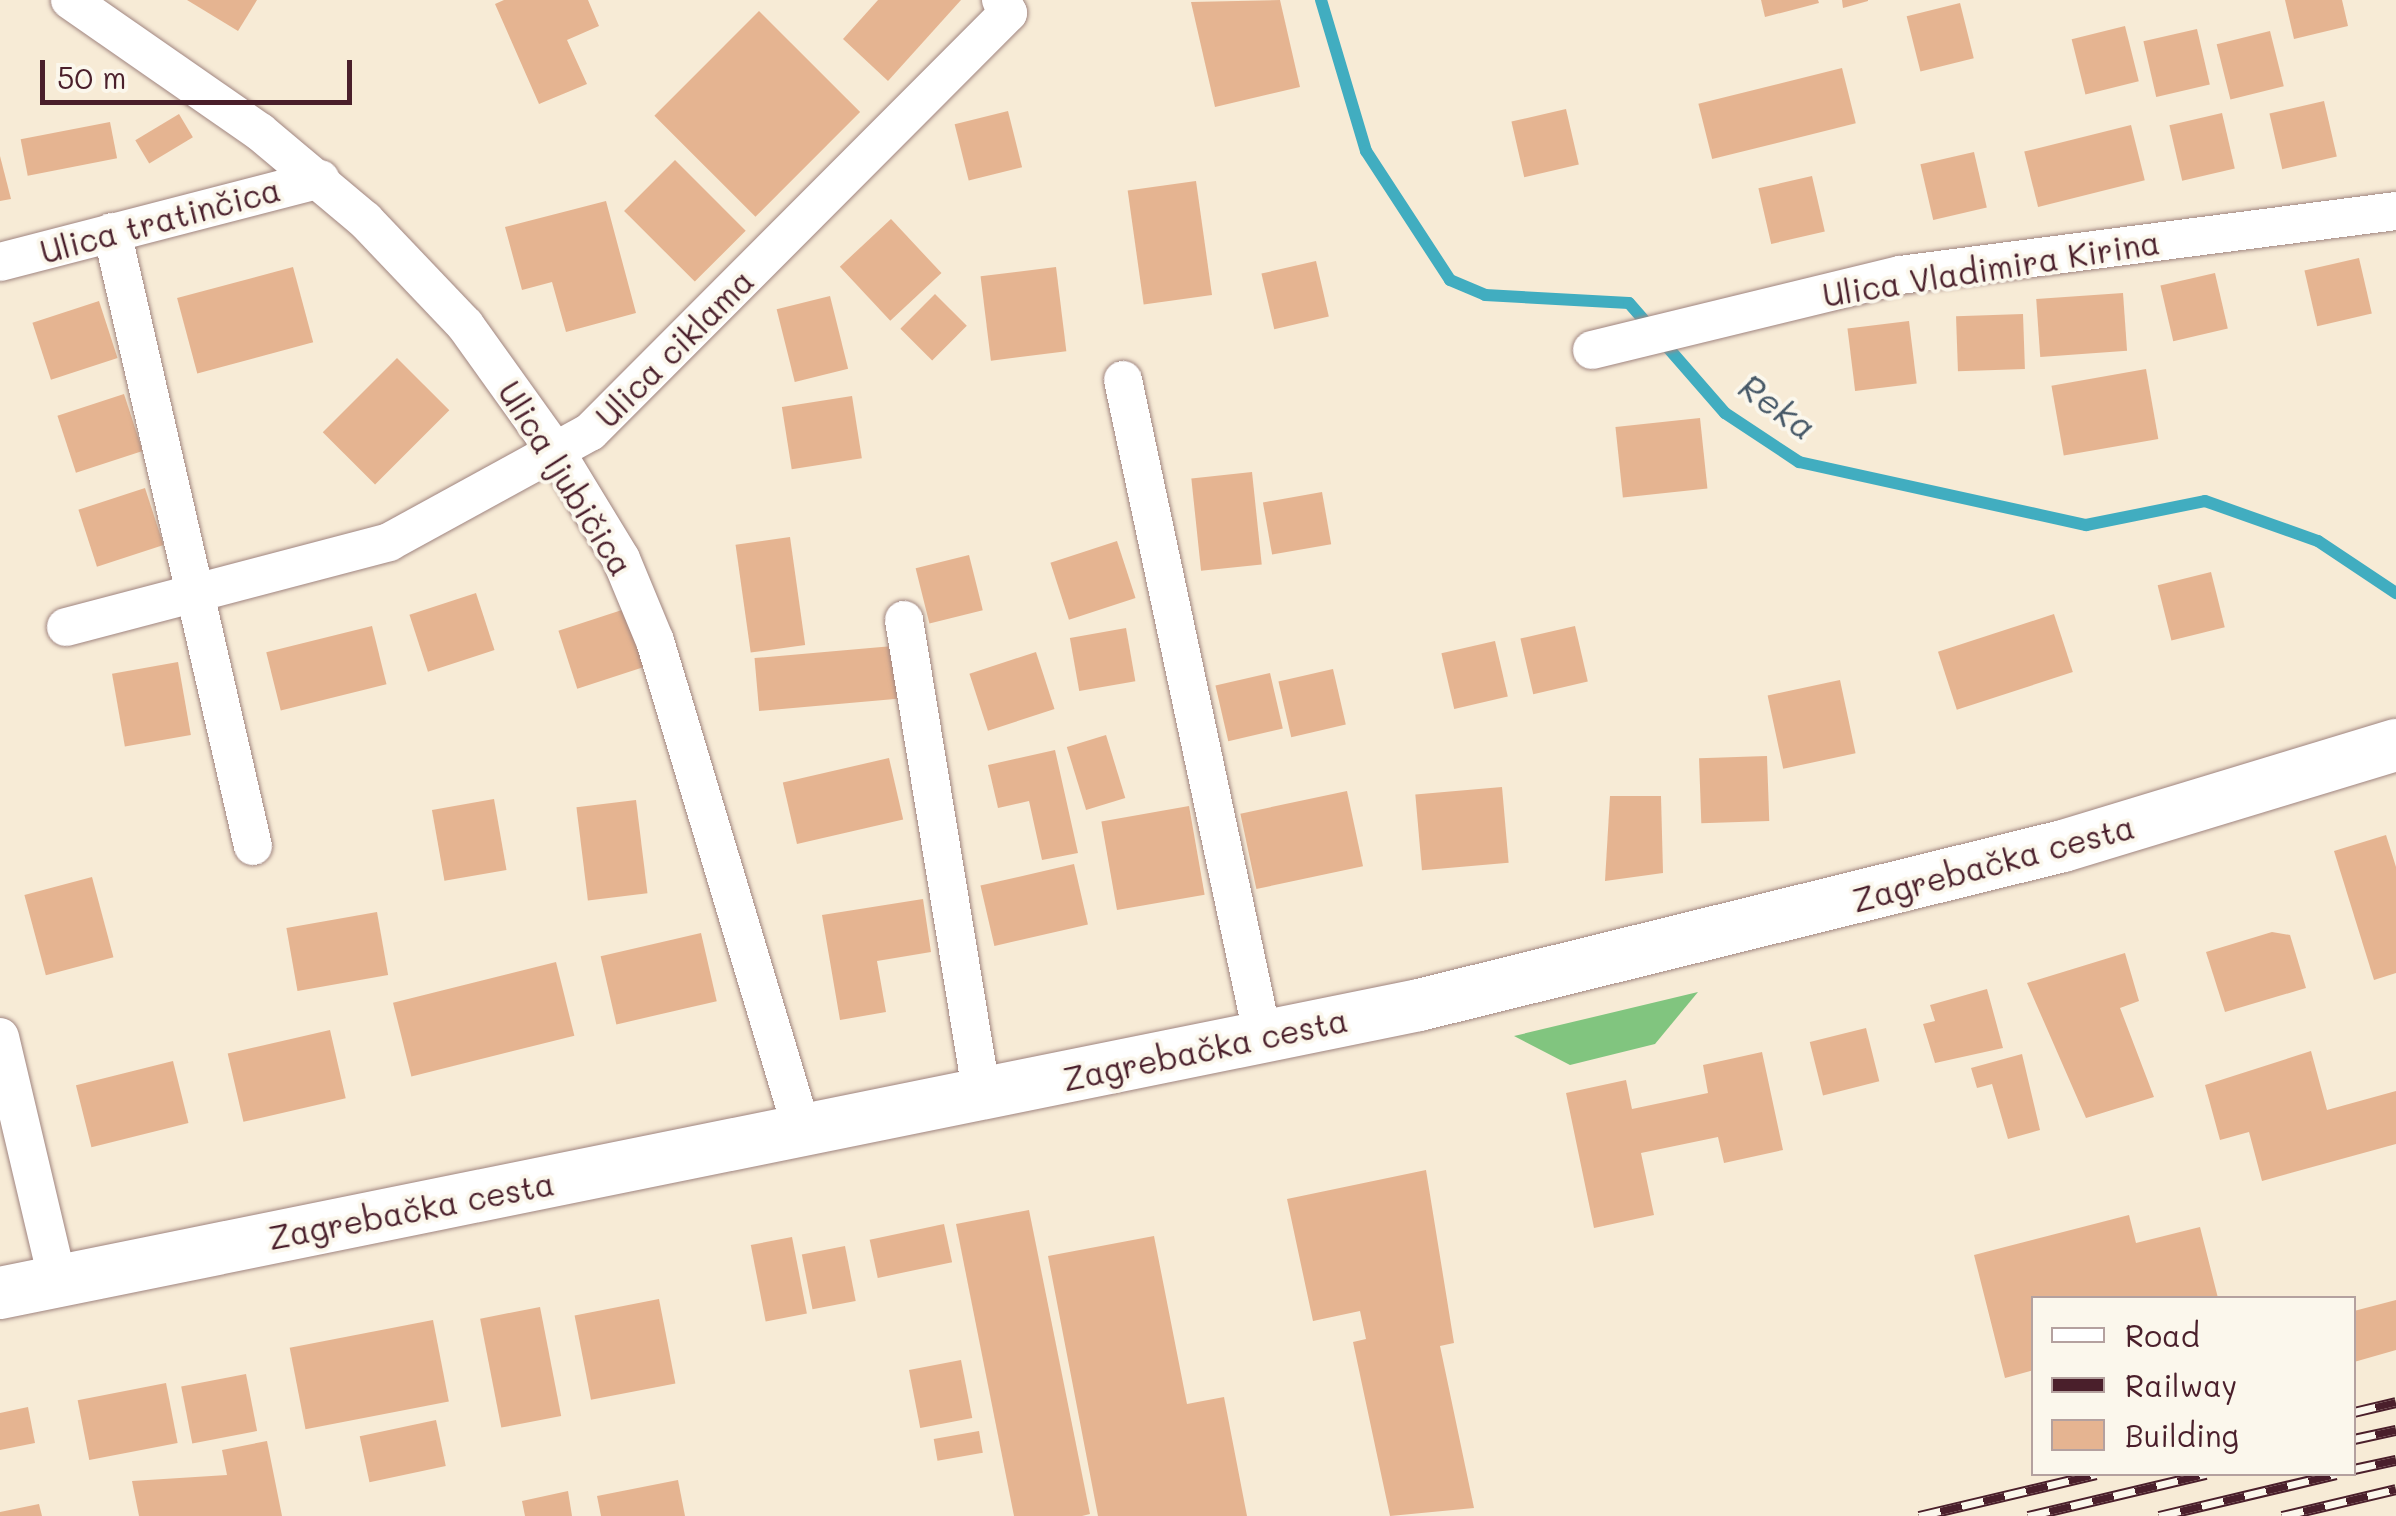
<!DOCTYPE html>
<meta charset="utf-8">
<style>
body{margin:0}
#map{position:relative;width:2396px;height:1516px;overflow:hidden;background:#f7ebd6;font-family:Mali,sans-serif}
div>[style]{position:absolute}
.green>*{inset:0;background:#81c57f}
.stream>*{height:12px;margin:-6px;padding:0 6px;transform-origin:6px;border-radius:6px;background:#41adc0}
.building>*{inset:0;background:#e5b491;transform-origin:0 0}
.roads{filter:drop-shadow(0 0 2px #a08580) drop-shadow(0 0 2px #a08580)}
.minor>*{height:38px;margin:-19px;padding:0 19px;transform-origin:19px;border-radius:19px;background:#fff}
.secondary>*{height:52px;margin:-26px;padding:0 26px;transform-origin:26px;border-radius:26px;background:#fff}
.rail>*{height:11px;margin-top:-5.5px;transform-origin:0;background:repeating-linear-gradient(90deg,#fbf7ec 0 22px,#4a1f2b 0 44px);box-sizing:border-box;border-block:2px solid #4a1f2b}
span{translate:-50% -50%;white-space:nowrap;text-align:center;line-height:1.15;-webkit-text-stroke:8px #fbf7ec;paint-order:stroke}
.street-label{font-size:32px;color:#4a1f2b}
.water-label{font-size:35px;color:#465867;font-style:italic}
.legend{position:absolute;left:2031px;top:1296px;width:325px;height:180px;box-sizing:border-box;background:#fbf7ec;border:2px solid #b4a19f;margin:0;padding:12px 18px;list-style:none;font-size:30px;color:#4a1f2b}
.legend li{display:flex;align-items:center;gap:20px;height:50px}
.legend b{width:50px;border:2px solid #b4a19f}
.scale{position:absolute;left:40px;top:60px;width:312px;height:45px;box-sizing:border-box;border:5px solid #4a1f2b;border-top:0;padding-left:12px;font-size:30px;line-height:35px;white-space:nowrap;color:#4a1f2b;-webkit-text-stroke:8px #fbf7ec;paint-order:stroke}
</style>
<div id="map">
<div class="green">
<i style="clip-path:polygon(1698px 992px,1655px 1044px,1570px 1065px,1514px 1036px)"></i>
</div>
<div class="stream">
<i style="left:1321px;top:0;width:158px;rotate:73.4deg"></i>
<i style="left:1366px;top:151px;width:154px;rotate:56.9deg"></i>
<i style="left:1450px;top:280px;width:38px;rotate:23deg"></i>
<i style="left:1485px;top:295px;width:144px;rotate:3.2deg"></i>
<i style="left:1629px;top:303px;width:146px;rotate:48.9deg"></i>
<i style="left:1725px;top:413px;width:89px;rotate:33.5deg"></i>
<i style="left:1799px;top:462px;width:294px;rotate:12.4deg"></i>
<i style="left:2086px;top:525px;width:121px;rotate:-11.4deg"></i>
<i style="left:2205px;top:501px;width:120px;rotate:19.5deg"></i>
<i style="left:2318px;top:541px;width:94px;rotate:33.7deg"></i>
</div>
<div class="building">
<i style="clip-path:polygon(187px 0,257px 0,238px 31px)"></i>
<i style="clip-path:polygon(504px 0,588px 0,599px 26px,567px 40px,587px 84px,539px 104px,495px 4px)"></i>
<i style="clip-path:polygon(878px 0,961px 0,888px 81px,843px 39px)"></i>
<i style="clip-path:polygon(1280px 0,1300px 87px,1215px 107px,1191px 2px)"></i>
<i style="clip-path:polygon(1761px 0,1818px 0,1819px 3px,1765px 17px)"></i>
<i style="clip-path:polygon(1842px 0,1868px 0,1868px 1px,1843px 8px)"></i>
<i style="clip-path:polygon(2285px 0,2342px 0,2348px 26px,2294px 39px)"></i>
<i style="left:1960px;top:3px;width:57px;height:55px;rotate:76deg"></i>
<i style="left:759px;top:11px;width:143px;height:148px;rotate:45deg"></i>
<i style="left:2125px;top:26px;width:57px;height:55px;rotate:76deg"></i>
<i style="left:2197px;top:29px;width:57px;height:55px;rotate:77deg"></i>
<i style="left:2270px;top:31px;width:57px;height:55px;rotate:76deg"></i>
<i style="left:1842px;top:68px;width:57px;height:148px;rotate:76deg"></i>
<i style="left:2324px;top:101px;width:57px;height:56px;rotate:77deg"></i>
<i style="left:1566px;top:109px;width:57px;height:56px;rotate:77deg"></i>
<i style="left:1008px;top:111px;width:58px;height:55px;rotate:76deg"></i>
<i style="left:2222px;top:113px;width:57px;height:54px;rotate:77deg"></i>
<i style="left:179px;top:114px;width:27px;height:51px;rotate:59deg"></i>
<i style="left:110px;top:122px;width:37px;height:91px;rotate:79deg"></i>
<i style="left:2131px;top:125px;width:57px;height:110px;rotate:76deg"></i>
<i style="left:1974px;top:152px;width:57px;height:55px;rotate:77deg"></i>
<i style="clip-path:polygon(0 156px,11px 199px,0 201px)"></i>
<i style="left:675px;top:160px;width:100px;height:72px;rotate:45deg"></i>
<i style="left:1812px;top:176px;width:57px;height:55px;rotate:77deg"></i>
<i style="left:1196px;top:181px;width:115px;height:69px;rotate:82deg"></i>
<i style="clip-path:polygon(606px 201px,636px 313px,566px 332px,552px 282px,522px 290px,505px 227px)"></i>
<i style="left:891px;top:219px;width:74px;height:70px;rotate:47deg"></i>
<i style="left:2359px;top:258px;width:57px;height:56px;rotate:77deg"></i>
<i style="left:1316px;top:261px;width:57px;height:56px;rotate:77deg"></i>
<i style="left:293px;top:267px;width:78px;height:120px;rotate:75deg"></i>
<i style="left:1056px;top:267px;width:85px;height:76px;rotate:83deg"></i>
<i style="left:2215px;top:273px;width:57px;height:56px;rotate:77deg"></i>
<i style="left:2123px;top:293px;width:58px;height:87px;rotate:86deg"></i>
<i style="left:935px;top:294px;width:45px;height:49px;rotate:45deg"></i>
<i style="left:830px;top:296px;width:75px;height:55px;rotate:76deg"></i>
<i style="left:99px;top:301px;width:60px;height:70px;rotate:72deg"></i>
<i style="left:2023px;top:314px;width:55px;height:67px;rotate:88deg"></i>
<i style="left:1909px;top:321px;width:63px;height:62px;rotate:83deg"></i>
<i style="left:397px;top:358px;width:74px;height:105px;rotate:45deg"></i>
<i style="left:2146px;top:369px;width:71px;height:96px;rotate:80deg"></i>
<i style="left:124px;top:394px;width:60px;height:70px;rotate:72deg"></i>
<i style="left:852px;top:396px;width:63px;height:71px;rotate:81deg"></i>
<i style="left:1700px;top:418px;width:71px;height:85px;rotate:84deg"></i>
<i style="left:1252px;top:472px;width:93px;height:61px;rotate:84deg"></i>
<i style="left:145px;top:488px;width:60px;height:70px;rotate:72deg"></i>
<i style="left:1322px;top:492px;width:53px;height:60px;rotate:80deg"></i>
<i style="left:790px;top:537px;width:109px;height:55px;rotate:82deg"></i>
<i style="left:1117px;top:541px;width:60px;height:70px;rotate:72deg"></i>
<i style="left:969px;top:555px;width:57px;height:55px;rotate:76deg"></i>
<i style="left:2211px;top:572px;width:57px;height:55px;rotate:76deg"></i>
<i style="left:476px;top:593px;width:60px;height:70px;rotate:72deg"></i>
<i style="left:625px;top:609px;width:61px;height:70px;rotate:72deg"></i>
<i style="left:2054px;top:614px;width:61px;height:122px;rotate:72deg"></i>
<i style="left:372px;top:626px;width:60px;height:109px;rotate:76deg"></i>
<i style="left:1575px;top:626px;width:57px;height:56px;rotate:77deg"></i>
<i style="left:1126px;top:628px;width:54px;height:57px;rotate:80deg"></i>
<i style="left:1495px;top:641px;width:57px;height:55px;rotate:77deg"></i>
<i style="left:893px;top:646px;width:53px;height:139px;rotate:85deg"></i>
<i style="left:1036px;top:652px;width:60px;height:70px;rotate:72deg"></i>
<i style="left:178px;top:662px;width:74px;height:67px;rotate:80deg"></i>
<i style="left:1333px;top:669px;width:57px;height:56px;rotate:77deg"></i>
<i style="left:1270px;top:673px;width:57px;height:56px;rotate:77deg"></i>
<i style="left:1840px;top:680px;width:75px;height:74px;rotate:78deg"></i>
<i style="left:1106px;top:735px;width:66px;height:41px;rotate:73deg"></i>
<i style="clip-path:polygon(1055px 750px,1078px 853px,1042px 860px,1029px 801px,998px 808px,988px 765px)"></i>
<i style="left:1767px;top:756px;width:65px;height:68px;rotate:88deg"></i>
<i style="left:889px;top:758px;width:63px;height:109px;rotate:77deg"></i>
<i style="left:1502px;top:787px;width:76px;height:87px;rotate:85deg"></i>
<i style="left:1347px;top:791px;width:77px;height:109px;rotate:78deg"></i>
<i style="clip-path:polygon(1610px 796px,1661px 796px,1663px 873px,1605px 881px)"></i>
<i style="left:494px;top:799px;width:72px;height:63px;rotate:80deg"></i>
<i style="left:636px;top:800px;width:94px;height:60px;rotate:83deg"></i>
<i style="left:1189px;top:806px;width:90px;height:89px;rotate:80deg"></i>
<i style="clip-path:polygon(2386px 835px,2396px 867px,2396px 973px,2374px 980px,2334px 851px)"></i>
<i style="left:1074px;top:864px;width:62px;height:96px;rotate:77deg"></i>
<i style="left:92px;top:877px;width:83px;height:70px;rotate:75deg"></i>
<i style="clip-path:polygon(923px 899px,931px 952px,877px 961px,886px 1012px,840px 1020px,822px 915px)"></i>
<i style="left:377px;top:912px;width:64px;height:92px;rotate:80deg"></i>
<i style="clip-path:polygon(2272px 932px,2290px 935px,2306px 988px,2225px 1012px,2206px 952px)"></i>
<i style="left:701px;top:933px;width:70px;height:103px;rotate:77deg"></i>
<i style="clip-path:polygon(2125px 953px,2139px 1001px,2120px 1008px,2154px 1097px,2086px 1118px,2027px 983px)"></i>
<i style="left:556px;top:962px;width:76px;height:168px;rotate:76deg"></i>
<i style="clip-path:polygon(1987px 989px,2003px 1048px,1935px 1063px,1923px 1024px,1935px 1021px,1930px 1005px)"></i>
<i style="left:1866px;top:1028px;width:55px;height:58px;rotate:76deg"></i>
<i style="left:330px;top:1030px;width:70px;height:105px;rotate:77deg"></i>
<i style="clip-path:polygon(2311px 1051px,2327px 1110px,2396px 1091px,2396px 1144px,2262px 1181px,2249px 1132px,2220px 1140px,2205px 1085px)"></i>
<i style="clip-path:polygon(1762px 1052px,1783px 1150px,1724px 1163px,1718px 1137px,1641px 1153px,1654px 1215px,1594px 1228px,1566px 1093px,1626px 1080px,1632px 1109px,1708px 1093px,1703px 1065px)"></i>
<i style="clip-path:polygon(2022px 1054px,2040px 1130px,2008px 1139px,1992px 1084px,1977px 1088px,1971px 1068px)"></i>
<i style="left:173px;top:1061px;width:64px;height:100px;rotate:76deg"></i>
<i style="clip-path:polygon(1426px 1170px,1454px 1343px,1440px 1346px,1474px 1508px,1390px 1516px,1353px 1342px,1366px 1339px,1360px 1311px,1313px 1321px,1287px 1199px)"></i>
<i style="clip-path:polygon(1029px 1210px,1090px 1514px,1082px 1516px,1014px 1516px,956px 1224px)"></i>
<i style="clip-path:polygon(2129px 1215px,2136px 1243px,2200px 1227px,2218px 1298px,2034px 1298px,2034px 1370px,2005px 1378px,1974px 1255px)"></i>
<i style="left:944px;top:1224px;width:39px;height:76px;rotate:78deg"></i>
<i style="clip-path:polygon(1154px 1236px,1187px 1404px,1224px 1397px,1247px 1516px,1098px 1516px,1048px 1256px)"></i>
<i style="left:792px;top:1237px;width:78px;height:42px;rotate:79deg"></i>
<i style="left:845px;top:1246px;width:56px;height:44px;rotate:79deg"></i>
<i style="left:659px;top:1299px;width:86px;height:86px;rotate:79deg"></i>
<i style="clip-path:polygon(2396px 1300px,2396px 1350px,2354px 1362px,2354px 1311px)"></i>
<i style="left:540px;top:1307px;width:111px;height:61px;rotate:79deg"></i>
<i style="left:433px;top:1320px;width:83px;height:146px;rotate:79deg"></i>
<i style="left:961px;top:1360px;width:59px;height:53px;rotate:79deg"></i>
<i style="left:246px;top:1374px;width:58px;height:66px;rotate:79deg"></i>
<i style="left:166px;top:1383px;width:61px;height:90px;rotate:79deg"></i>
<i style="clip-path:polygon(28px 1407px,35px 1443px,0 1450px,0 1413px)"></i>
<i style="left:436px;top:1420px;width:47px;height:78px;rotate:78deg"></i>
<i style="left:979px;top:1431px;width:22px;height:46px;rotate:80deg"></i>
<i style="clip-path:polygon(267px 1441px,282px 1516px,139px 1516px,132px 1481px,227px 1475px,222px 1450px)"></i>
<i style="clip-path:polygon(678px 1480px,685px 1516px,601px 1516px,597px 1496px)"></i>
<i style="clip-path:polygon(568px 1491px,572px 1516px,525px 1516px,522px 1501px)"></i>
<i style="clip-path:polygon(39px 1504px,42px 1516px,0 1516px,0 1512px)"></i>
</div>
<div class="roads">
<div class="minor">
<i style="left:70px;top:0;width:231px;rotate:34.8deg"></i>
<i style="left:260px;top:132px;width:137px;rotate:40deg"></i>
<i style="left:365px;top:220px;width:145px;rotate:46.4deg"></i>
<i style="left:465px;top:325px;width:156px;rotate:54.4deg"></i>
<i style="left:556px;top:452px;width:125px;rotate:58.7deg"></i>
<i style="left:621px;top:559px;width:89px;rotate:67.5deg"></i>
<i style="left:655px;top:641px;width:511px;rotate:73.27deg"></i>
<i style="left:112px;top:232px;width:630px;rotate:77.07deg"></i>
<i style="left:0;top:262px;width:331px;rotate:-14.5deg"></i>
<i style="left:1592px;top:350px;width:317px;rotate:-13.7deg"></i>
<i style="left:1900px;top:275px;width:500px;rotate:-7.35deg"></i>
<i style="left:1123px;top:380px;width:673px;rotate:77.99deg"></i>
<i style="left:904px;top:620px;width:480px;rotate:80.7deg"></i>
<i style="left:66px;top:627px;width:334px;rotate:-14.7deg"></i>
<i style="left:389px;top:542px;width:229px;rotate:-28.7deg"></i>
<i style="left:590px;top:432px;width:592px;rotate:-45.07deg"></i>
<i style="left:1008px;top:13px;width:15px;rotate:-118deg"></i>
<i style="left:0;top:1037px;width:252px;rotate:76.7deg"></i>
</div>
<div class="secondary">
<i style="left:0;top:1293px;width:1448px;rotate:-11.47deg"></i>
<i style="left:1419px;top:1005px;width:663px;rotate:-13.87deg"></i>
<i style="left:2063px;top:846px;width:348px;rotate:-16.9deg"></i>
</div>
</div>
<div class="rail">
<i style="left:2354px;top:1412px;width:43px;rotate:-13.4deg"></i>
<i style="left:2354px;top:1439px;width:43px;rotate:-12.1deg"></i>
<i style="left:2354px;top:1469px;width:43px;rotate:-12.1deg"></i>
<i style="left:1919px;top:1516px;width:182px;rotate:-13.3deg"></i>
<i style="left:2028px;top:1516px;width:183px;rotate:-13.3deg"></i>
<i style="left:2159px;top:1516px;width:182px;rotate:-13.3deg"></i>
<i style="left:2282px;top:1516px;width:117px;rotate:-13.3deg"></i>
</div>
<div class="street-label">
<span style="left:160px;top:220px;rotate:-15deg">Ulica tratinčica</span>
<span style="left:1991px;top:268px;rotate:-9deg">Ulica Vladimira Kirina</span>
<span style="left:674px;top:348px;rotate:-45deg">Ulica ciklama</span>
<span style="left:566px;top:478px;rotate:58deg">Ulica ljubičica</span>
<span style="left:1993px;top:863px;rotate:-15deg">Zagrebačka cesta</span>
<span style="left:1205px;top:1049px;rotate:-12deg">Zagrebačka cesta</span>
<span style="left:411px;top:1210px;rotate:-11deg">Zagrebačka cesta</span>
</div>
<div class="water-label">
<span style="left:1778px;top:406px;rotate:36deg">Reka</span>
</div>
<ul class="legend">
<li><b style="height:12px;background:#fff"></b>Road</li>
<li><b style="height:12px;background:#4a1f2b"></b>Railway</li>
<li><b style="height:28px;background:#e5b491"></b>Building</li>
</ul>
<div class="scale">50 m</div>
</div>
